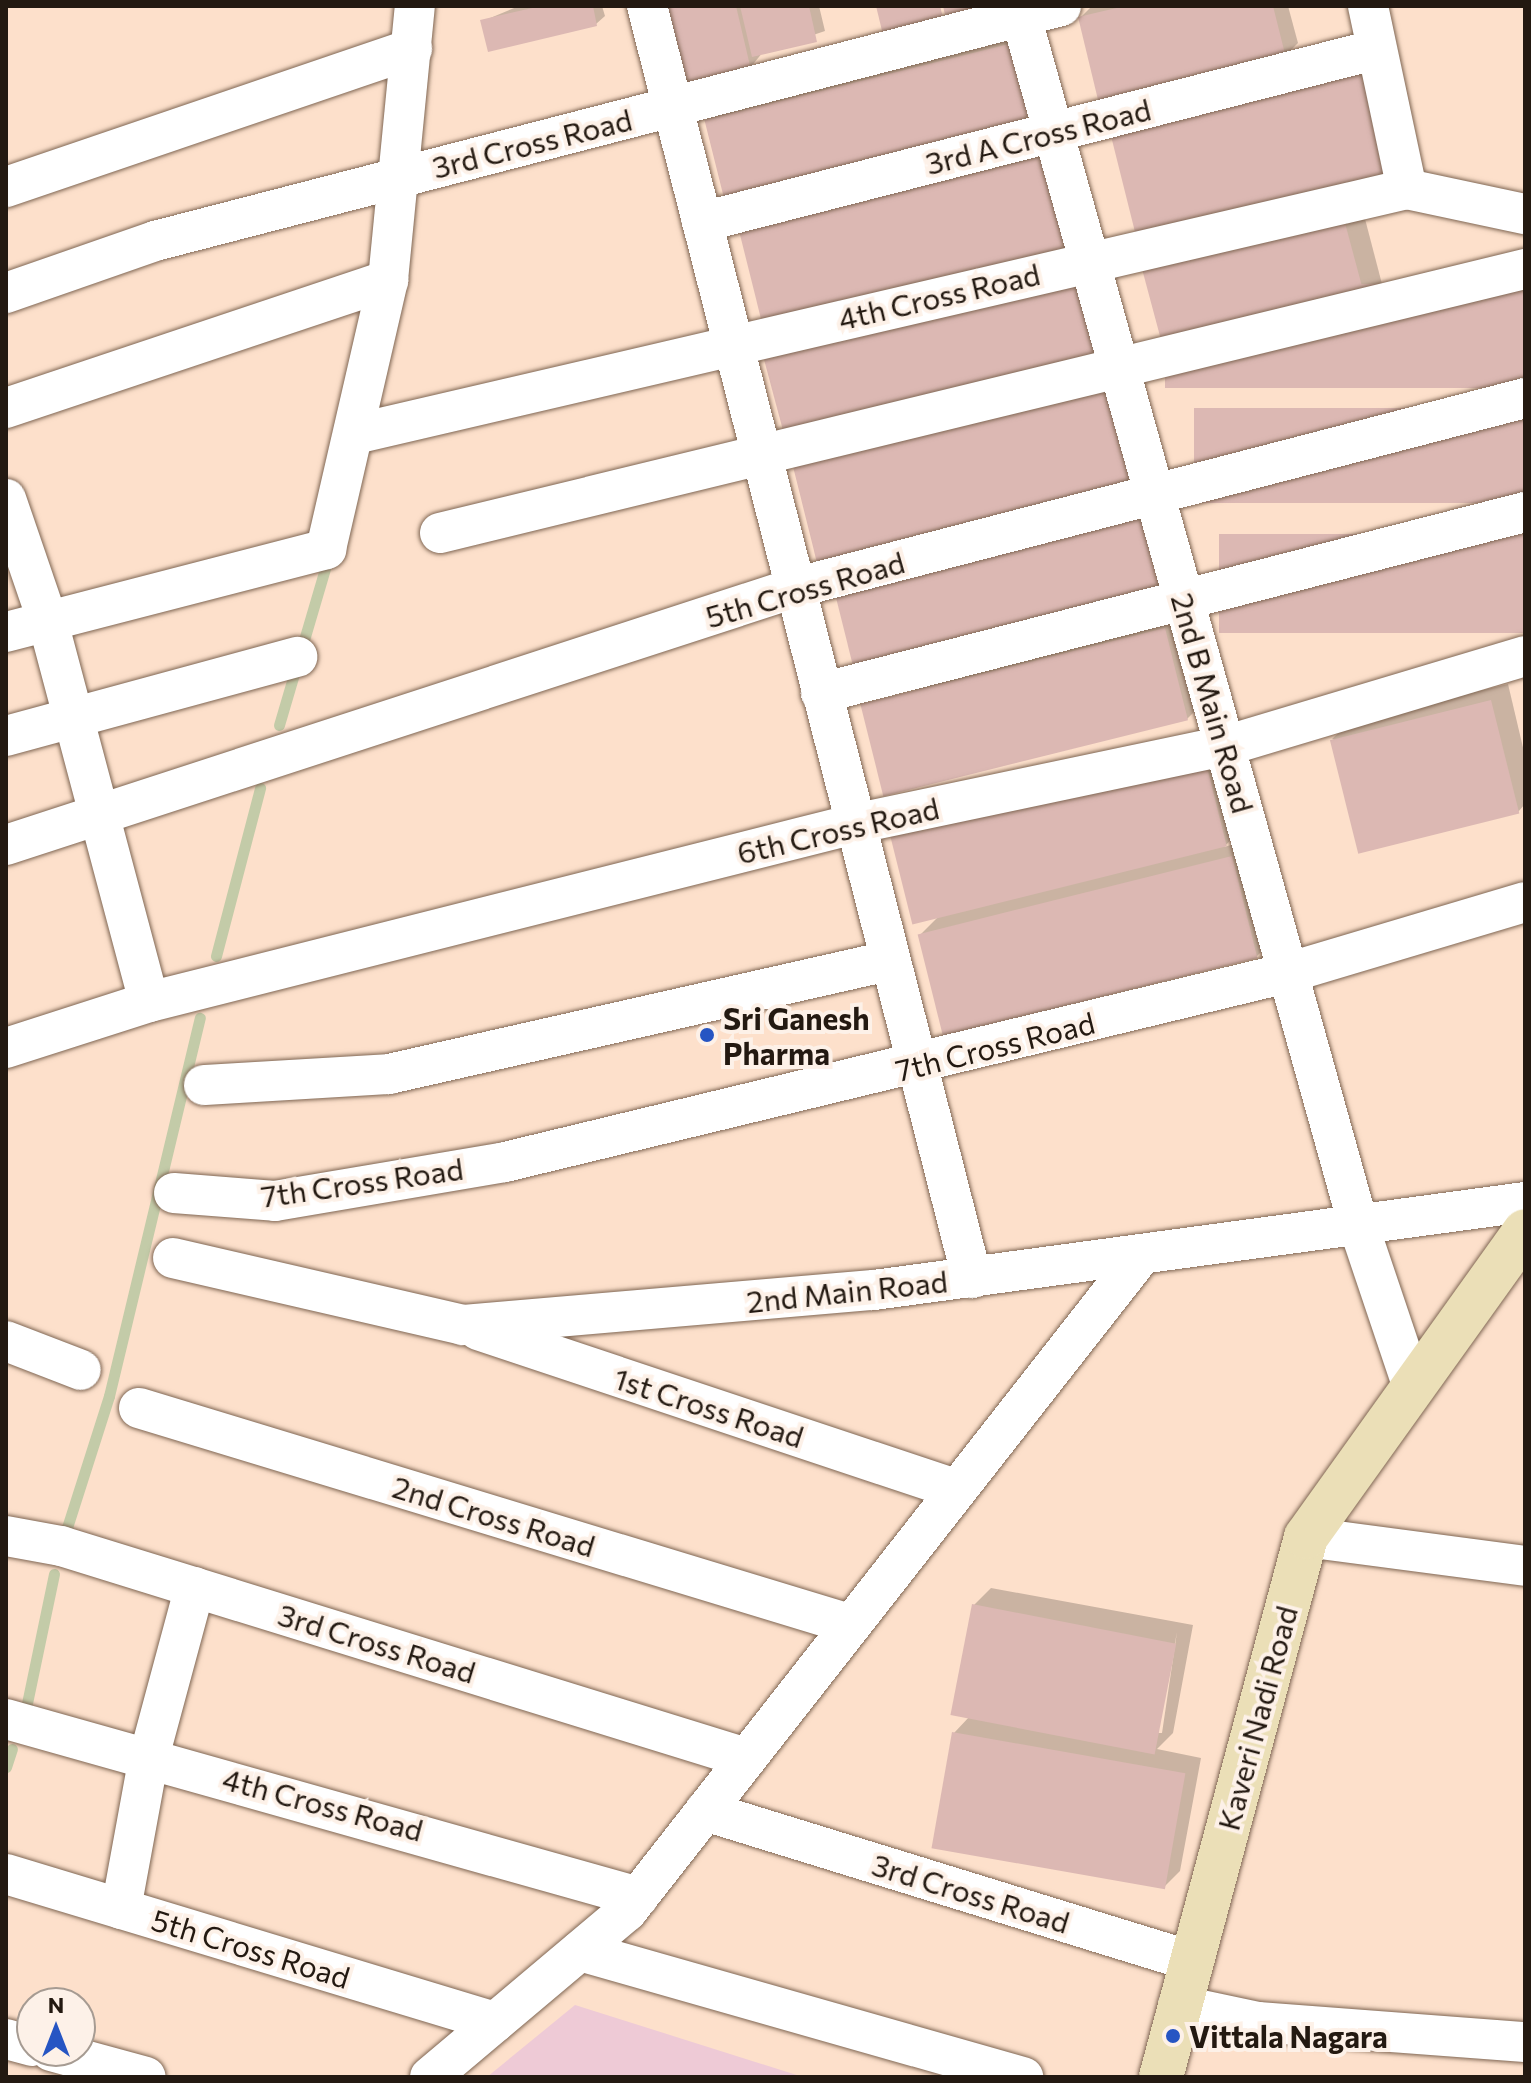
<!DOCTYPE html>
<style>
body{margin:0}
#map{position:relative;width:1531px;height:2083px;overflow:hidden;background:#fde0cb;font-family:Commissioner,sans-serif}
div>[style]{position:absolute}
.green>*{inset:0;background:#eecad6}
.shadow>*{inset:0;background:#0003}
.stream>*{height:11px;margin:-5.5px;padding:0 5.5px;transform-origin:5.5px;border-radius:5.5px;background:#c3cba8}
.building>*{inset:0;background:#dcb8b3;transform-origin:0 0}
.roads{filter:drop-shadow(0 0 2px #7f6653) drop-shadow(0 0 2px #7f6653)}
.street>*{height:40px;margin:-20px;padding:0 20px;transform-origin:20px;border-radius:20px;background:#fff}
.secondary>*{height:44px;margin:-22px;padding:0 22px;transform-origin:22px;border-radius:22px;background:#ebdfb7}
.dots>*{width:22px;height:22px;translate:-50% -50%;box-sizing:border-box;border:4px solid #fdf1e8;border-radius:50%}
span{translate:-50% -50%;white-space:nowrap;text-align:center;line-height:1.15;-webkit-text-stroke:8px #fdf1e8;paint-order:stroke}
.street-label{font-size:30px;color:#231911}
.poi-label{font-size:30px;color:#231911;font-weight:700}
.left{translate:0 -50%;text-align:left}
.frame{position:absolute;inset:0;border:8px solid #231911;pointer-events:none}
.north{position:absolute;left:16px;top:1987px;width:80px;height:80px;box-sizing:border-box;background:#fdf1e8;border:2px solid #a69b92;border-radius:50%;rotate:0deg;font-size:22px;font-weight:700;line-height:32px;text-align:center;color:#231911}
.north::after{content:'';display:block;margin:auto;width:28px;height:36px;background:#2655c3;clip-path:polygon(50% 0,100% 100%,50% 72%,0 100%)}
</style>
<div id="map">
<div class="green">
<i style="clip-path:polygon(575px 2005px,803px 2077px,487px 2077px)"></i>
</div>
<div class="shadow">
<i style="clip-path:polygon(519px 6px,602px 6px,605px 16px,596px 24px,483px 21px)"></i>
<i style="clip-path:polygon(668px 6px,819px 6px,825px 31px,763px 52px,750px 68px)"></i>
<i style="clip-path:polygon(1092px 6px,1288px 6px,1298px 43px,1285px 56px,1080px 18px)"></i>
<i style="clip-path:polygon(1030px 27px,1050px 108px,706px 120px,723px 103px)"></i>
<i style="clip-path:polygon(1061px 140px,1084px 235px,758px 215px)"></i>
<i style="clip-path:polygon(1358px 192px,1382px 284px,1166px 352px)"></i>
<i style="clip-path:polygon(1525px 523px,1525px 631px,1231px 611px,1248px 594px)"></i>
<i style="clip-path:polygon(1181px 612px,1204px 702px,1187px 719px,879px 686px)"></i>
<i style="clip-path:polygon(1508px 684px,1525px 756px,1525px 804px,1518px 812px,1332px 739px,1350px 722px)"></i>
<i style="clip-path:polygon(1221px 739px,1243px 827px,1224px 847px,1249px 840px,1274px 939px,1257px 956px,920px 935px,940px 915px)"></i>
<i style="clip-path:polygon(evenodd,991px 1588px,1193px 1625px,1173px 1733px,1157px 1749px,1201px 1758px,1180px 1871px,1163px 1888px,954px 1733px,970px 1716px,974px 1605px,991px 1588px,1177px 1632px,1162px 1733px,1158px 1733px,1177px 1632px)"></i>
</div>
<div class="stream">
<i style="left:279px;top:725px;width:173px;rotate:-73.6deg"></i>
<i style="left:216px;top:956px;width:174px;rotate:-75.3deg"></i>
<i style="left:64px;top:1537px;width:148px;rotate:-72.3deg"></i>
<i style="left:109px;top:1396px;width:389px;rotate:-76.5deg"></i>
<i style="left:26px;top:1708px;width:137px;rotate:-78.2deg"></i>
<i style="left:6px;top:1767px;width:19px;rotate:-72deg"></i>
</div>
<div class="building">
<i style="clip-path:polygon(541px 6px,593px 6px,597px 26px,488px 52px,480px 20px)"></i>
<i style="clip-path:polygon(666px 6px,736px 6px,751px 70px,685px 86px)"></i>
<i style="clip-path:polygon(740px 6px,809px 6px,817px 42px,752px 57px)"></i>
<i style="clip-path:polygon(876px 6px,940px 6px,945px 25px,884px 39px)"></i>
<i style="clip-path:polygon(943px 6px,994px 6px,946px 19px)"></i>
<i style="clip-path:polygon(1125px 6px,1273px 6px,1286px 58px,1099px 104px,1078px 17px)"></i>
<i style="left:1013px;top:43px;width:87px;height:318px;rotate:76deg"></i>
<i style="left:1361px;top:72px;width:108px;height:258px;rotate:76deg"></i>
<i style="left:1044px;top:156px;width:101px;height:314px;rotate:76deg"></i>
<i style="left:1341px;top:208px;width:98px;height:208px;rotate:75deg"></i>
<i style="left:1076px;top:276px;width:95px;height:323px;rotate:75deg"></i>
<i style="left:1525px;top:284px;width:104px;height:360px;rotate:90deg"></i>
<i style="left:1111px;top:382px;width:108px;height:329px;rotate:76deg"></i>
<i style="left:1525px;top:408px;width:95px;height:331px;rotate:90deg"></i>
<i style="left:1147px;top:514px;width:83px;height:322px;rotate:76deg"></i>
<i style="left:1525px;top:534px;width:99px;height:306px;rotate:90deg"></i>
<i style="left:1165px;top:628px;width:95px;height:314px;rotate:76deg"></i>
<i style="left:1491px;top:700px;width:117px;height:166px;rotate:76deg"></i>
<i style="left:1204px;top:755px;width:94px;height:324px;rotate:76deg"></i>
<i style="left:1232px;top:856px;width:105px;height:324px;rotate:76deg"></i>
<i style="left:972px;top:1604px;width:208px;height:113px;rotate:11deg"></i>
<i style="left:952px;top:1732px;width:237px;height:118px;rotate:10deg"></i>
</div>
<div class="roads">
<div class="street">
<i style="left:647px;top:6px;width:1313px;rotate:75.67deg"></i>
<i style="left:1368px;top:6px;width:187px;rotate:78deg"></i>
<i style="left:1021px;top:16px;width:1257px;rotate:74.41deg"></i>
<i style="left:1359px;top:1227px;width:169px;rotate:71.4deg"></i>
<i style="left:6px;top:187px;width:429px;rotate:-18.8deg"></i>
<i style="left:702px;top:222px;width:694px;rotate:-14.36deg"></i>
<i style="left:6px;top:293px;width:158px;rotate:-19.2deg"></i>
<i style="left:155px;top:241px;width:936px;rotate:-14.54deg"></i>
<i style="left:6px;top:408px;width:403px;rotate:-18.5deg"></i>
<i style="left:355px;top:434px;width:1080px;rotate:-13.11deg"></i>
<i style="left:1407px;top:189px;width:121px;rotate:12deg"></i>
<i style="left:6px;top:499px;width:130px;rotate:71.1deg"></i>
<i style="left:48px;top:622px;width:393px;rotate:75.1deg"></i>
<i style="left:440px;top:533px;width:1117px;rotate:-13.68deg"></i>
<i style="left:6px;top:632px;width:331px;rotate:-14.5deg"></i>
<i style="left:326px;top:549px;width:276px;rotate:-77deg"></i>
<i style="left:388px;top:280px;width:275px;rotate:-84.4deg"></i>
<i style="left:821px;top:693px;width:727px;rotate:-14.42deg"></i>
<i style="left:6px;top:736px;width:302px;rotate:-15.2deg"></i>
<i style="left:6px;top:845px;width:829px;rotate:-18.06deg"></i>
<i style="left:794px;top:588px;width:755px;rotate:-14.57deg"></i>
<i style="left:6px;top:1048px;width:150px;rotate:-17.8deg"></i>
<i style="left:149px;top:1002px;width:727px;rotate:-14.17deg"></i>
<i style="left:854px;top:824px;width:379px;rotate:-11.9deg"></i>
<i style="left:1225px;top:746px;width:313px;rotate:-16.7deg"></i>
<i style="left:204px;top:1085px;width:185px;rotate:-3.4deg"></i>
<i style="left:389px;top:1074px;width:512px;rotate:-12.76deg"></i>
<i style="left:174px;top:1193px;width:101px;rotate:4.5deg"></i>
<i style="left:275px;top:1201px;width:233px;rotate:-9.6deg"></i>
<i style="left:505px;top:1162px;width:805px;rotate:-13.59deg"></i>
<i style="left:1287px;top:973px;width:248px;rotate:-16.6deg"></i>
<i style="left:173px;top:1258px;width:298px;rotate:13deg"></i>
<i style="left:463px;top:1325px;width:412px;rotate:-4.9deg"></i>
<i style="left:874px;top:1290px;width:657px;rotate:-7.7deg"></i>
<i style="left:478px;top:1330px;width:503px;rotate:18.43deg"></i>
<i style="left:6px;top:1341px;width:80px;rotate:21.1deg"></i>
<i style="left:139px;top:1408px;width:742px;rotate:16.92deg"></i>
<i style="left:6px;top:1536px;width:56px;rotate:10.3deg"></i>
<i style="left:61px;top:1546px;width:717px;rotate:17.2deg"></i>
<i style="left:1306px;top:1537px;width:221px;rotate:7.5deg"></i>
<i style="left:6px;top:1719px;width:657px;rotate:15.73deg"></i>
<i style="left:705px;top:1811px;width:509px;rotate:17.15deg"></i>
<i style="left:6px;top:1874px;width:511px;rotate:16.84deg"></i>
<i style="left:121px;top:1909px;width:155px;rotate:-79.6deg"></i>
<i style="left:149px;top:1757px;width:176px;rotate:-74.9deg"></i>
<i style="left:580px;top:1951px;width:461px;rotate:15.9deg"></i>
<i style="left:1178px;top:2005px;width:82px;rotate:12deg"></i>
<i style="left:1258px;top:2022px;width:268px;rotate:4.3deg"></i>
<i style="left:6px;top:2039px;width:27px;rotate:15deg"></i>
<i style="left:51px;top:2051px;width:98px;rotate:15.3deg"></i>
<i style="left:430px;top:2077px;width:258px;rotate:-40.1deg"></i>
<i style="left:627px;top:1911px;width:828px;rotate:-51.91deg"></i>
</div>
<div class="secondary">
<i style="left:1161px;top:2077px;width:559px;rotate:-74.97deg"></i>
<i style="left:1306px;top:1537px;width:376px;rotate:-54.4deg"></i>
</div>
</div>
<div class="dots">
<i style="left:707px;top:1035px;background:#2655c3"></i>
<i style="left:1173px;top:2036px;background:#2655c3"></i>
</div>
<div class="street-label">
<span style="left:1038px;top:136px;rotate:-14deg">3rd A Cross Road</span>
<span style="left:532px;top:143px;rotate:-14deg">3rd Cross Road</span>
<span style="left:939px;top:296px;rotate:-13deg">4th Cross Road</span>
<span style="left:805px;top:589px;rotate:-16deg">5th Cross Road</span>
<span style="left:1213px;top:703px;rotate:74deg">2nd B Main Road</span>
<span style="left:838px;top:830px;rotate:-13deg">6th Cross Road</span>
<span style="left:995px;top:1046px;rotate:-14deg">7th Cross Road</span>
<span style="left:362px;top:1182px;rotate:-8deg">7th Cross Road</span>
<span style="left:847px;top:1291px;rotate:-6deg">2nd Main Road</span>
<span style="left:709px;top:1407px;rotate:18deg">1st Cross Road</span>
<span style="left:494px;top:1516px;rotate:17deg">2nd Cross Road</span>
<span style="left:377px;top:1643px;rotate:17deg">3rd Cross Road</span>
<span style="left:1257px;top:1718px;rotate:-75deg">Kaveri Nadi Road</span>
<span style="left:323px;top:1804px;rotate:15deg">4th Cross Road</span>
<span style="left:971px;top:1893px;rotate:17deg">3rd Cross Road</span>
<span style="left:251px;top:1948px;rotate:17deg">5th Cross Road</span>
</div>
<div class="poi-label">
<span class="left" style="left:723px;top:1035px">Sri Ganesh<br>Pharma</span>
<span class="left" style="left:1189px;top:2036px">Vittala Nagara</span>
</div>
<div class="frame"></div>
<div class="north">N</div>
</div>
